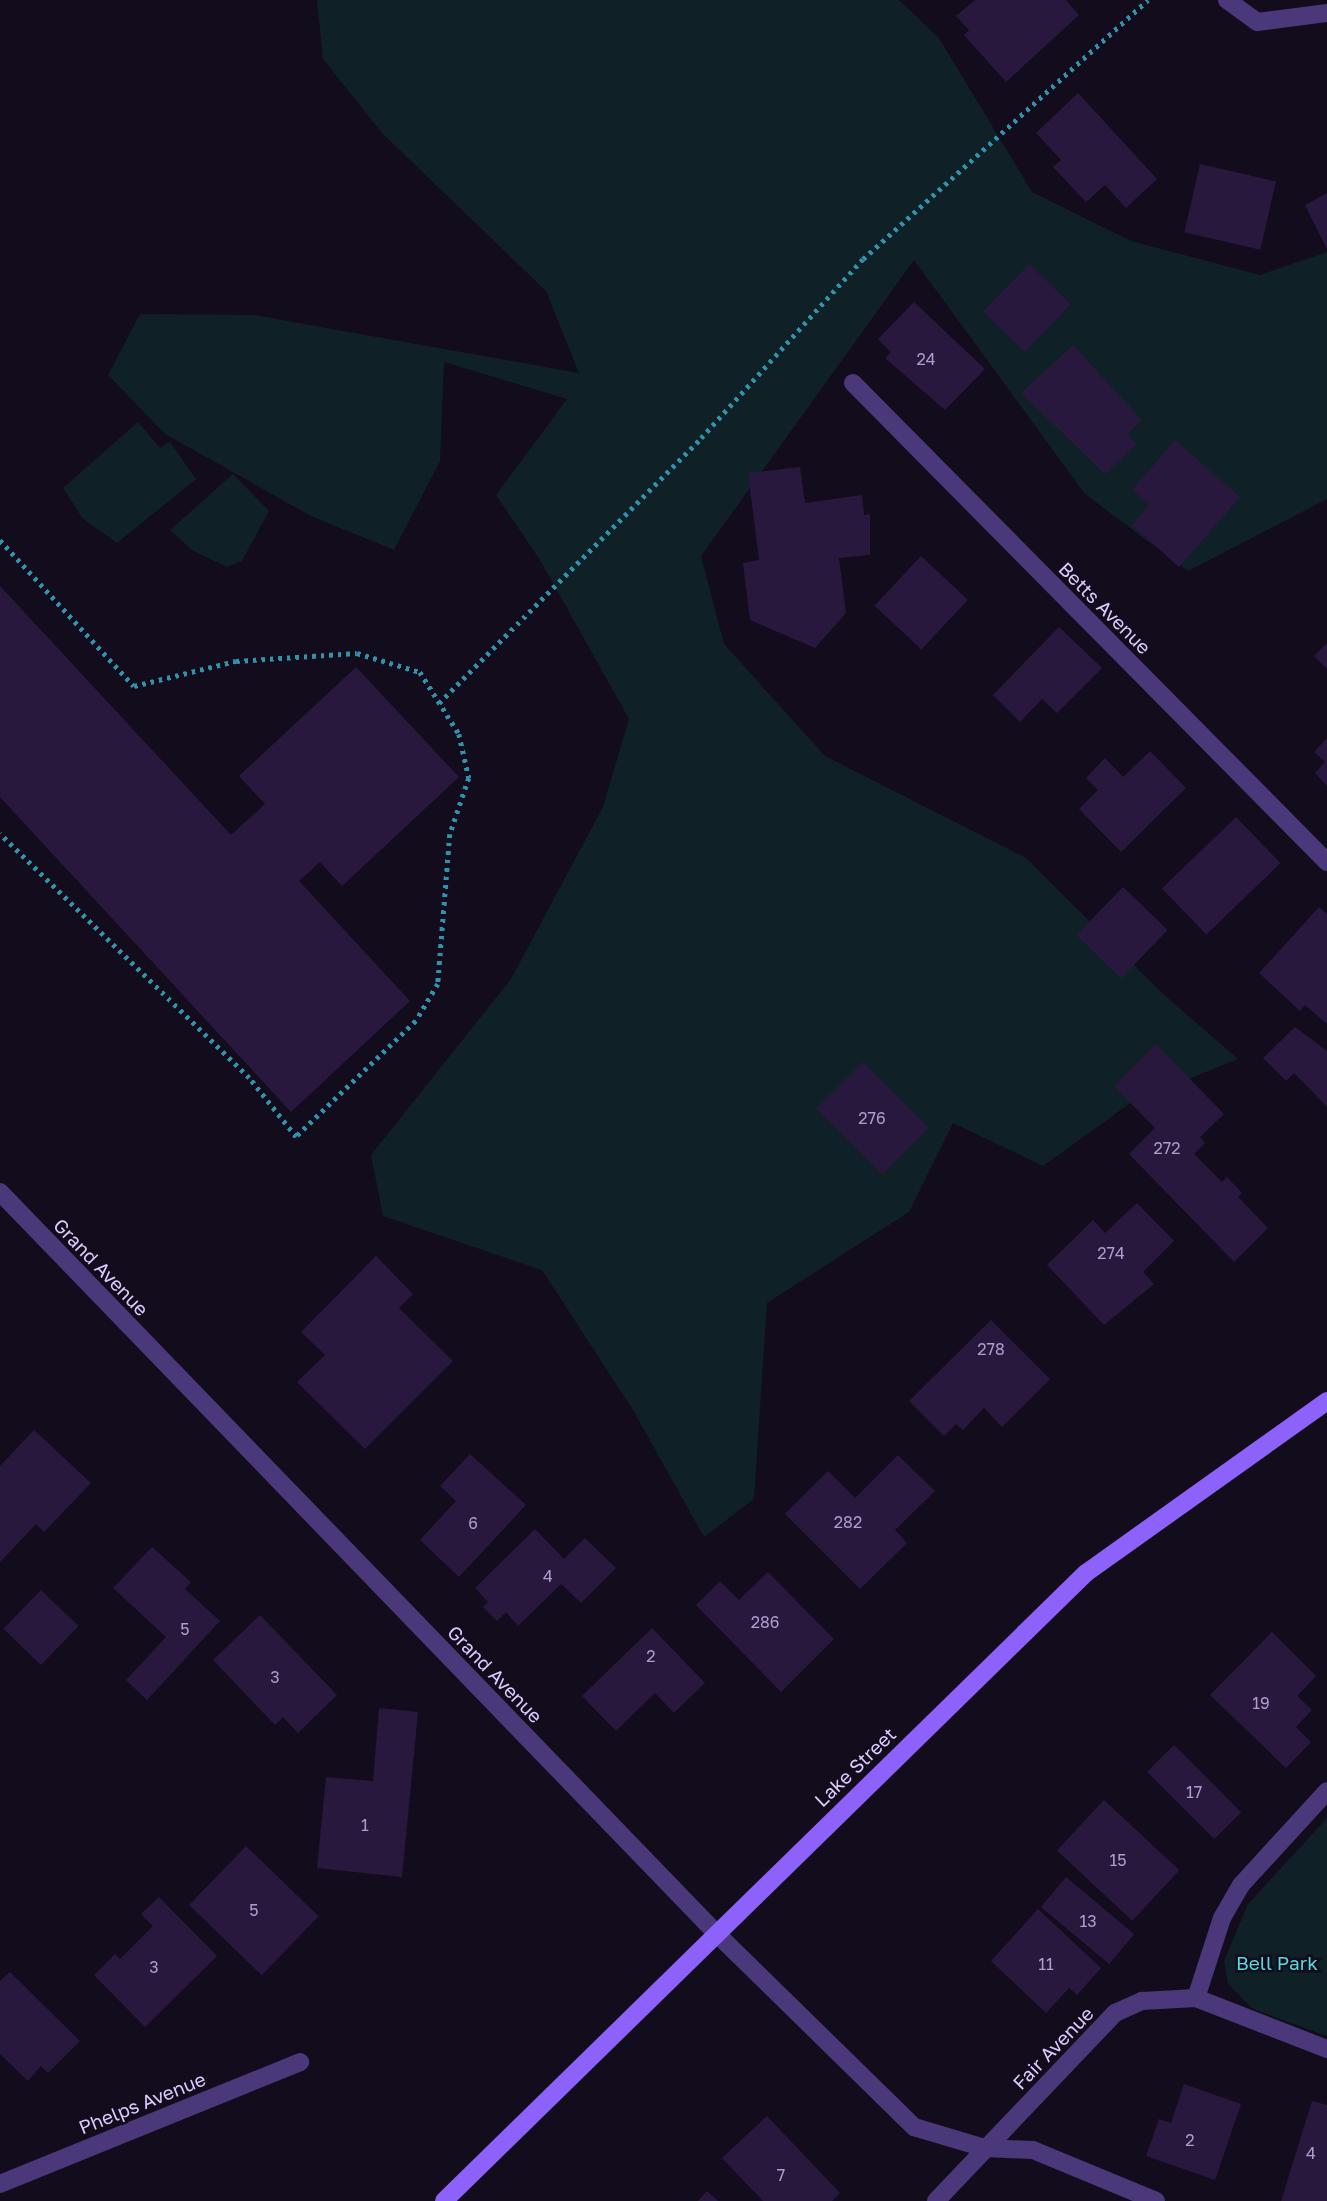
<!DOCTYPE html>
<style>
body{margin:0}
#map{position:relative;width:1327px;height:2201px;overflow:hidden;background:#130c1c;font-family:"Golos Text",sans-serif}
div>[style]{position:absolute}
.green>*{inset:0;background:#0f2126}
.building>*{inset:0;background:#29183d;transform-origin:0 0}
.path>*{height:4.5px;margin-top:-2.25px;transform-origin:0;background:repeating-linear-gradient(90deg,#3093ab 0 3.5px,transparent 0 8.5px)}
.street>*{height:18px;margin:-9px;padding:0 9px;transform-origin:9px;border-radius:9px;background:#4b387a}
.secondary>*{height:18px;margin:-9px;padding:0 9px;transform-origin:9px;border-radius:9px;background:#8d62fb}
span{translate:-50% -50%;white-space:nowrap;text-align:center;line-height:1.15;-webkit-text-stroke:5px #130c1c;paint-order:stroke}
.number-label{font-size:16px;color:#af9dce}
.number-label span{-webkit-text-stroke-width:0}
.street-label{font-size:19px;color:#dcc9fe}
.park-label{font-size:19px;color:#58dadb}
</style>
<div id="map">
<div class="green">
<i style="clip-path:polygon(317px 0,899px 0,939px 38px,1032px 192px,1131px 241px,1260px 275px,1327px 252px,1327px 499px,1188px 571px,1085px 494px,914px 260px,701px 556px,724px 644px,825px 756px,1026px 858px,1162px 993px,1238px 1059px,1132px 1102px,1043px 1166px,953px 1123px,909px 1212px,767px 1303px,754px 1499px,704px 1537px,633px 1410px,542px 1270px,383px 1216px,371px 1155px,511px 979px,603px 807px,629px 719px,540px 560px,496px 495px,567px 399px,444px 362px,440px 461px,394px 550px,311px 516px,165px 434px,108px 375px,140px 314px,254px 315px,579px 373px,546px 291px,382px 133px,323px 59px)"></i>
<i style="clip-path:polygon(138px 422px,160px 448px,170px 442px,196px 479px,117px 543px,83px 519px,63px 488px)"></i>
<i style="clip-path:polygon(233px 474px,269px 511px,242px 561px,227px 567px,192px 550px,170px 530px)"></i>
<i style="clip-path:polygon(1327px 1818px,1327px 2036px,1253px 2009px,1228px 1984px,1224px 1961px,1248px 1904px)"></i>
</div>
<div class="building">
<i style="clip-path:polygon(975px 0,1066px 0,1079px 15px,1006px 82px,964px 35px,969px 30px,956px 16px)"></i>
<i style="clip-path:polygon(1078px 93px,1157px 179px,1126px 208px,1105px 185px,1086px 202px,1053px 167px,1061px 160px,1036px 133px)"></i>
<i style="left:1200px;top:164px;width:78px;height:70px;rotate:13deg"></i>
<i style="clip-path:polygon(1327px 193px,1327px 249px,1305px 205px)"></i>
<i style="left:1029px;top:264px;width:58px;height:66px;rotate:44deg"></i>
<i style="clip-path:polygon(914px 302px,985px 369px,945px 410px,885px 358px,891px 352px,878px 339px)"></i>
<i style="clip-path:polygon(1073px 345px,1142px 420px,1127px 434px,1137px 444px,1105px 474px,1021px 393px)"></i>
<i style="clip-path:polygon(1175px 440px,1240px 497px,1179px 567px,1132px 525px,1149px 505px,1132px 490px)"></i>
<i style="clip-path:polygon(800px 467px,805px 503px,862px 495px,864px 515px,870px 514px,870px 555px,839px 558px,846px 613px,815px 648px,750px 620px,743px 563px,759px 560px,748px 473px)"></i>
<i style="left:921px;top:556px;width:64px;height:68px;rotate:43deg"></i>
<i style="clip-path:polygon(0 586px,231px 835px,265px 804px,239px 776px,356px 667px,459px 777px,342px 886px,320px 862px,299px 881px,410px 1001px,291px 1112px,0 797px)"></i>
<i style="clip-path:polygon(1059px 627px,1102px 668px,1057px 713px,1042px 699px,1020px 722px,993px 695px)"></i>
<i style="clip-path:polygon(1327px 643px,1327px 669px,1314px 656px)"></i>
<i style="clip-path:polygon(1327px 738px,1327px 786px,1315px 773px,1325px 762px,1314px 752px)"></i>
<i style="clip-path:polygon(1150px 751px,1186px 788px,1121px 852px,1079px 809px,1098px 790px,1086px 778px,1105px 758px,1123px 777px)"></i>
<i style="left:1236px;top:817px;width:64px;height:103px;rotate:46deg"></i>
<i style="left:1123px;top:887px;width:62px;height:67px;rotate:44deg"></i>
<i style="clip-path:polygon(1319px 907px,1327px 914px,1327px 1024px,1305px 1005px,1300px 1011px,1259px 973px)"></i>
<i style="clip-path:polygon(1295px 1027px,1327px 1051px,1327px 1107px,1294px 1073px,1286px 1081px,1263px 1058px)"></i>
<i style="clip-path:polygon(1156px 1044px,1224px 1114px,1200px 1137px,1205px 1143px,1194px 1154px,1222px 1182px,1227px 1177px,1242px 1193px,1238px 1197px,1268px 1228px,1234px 1262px,1129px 1154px,1155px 1128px,1114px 1086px)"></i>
<i style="left:863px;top:1062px;width:93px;height:66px;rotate:45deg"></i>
<i style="clip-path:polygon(1137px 1203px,1174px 1241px,1143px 1272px,1154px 1284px,1104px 1325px,1047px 1265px,1093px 1220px,1105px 1233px)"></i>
<i style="clip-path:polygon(376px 1256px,413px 1294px,399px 1308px,453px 1361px,365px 1449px,297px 1382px,325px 1355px,301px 1332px)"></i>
<i style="clip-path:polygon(991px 1320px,1050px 1379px,1002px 1427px,984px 1408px,963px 1430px,956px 1424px,944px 1436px,909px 1401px)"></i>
<i style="clip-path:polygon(34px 1430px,91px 1483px,44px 1532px,36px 1524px,0 1562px,0 1466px)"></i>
<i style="clip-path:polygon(470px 1454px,526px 1505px,459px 1577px,420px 1540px,456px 1501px,440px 1486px)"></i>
<i style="clip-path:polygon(898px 1455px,935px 1491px,895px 1530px,907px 1543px,860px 1589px,785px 1514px,828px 1471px,855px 1498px)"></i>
<i style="clip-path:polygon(535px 1529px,564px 1559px,585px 1538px,616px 1568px,581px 1603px,561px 1584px,518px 1626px,506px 1612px,497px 1621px,483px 1607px,488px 1602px,475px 1588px)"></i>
<i style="clip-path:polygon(152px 1547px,191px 1582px,185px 1589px,220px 1621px,147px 1700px,126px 1680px,166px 1637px,113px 1588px)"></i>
<i style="clip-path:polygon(768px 1572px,834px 1639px,781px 1692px,696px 1605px,720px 1581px,739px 1600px)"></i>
<i style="left:41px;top:1590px;width:52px;height:54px;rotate:44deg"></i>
<i style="clip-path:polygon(260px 1615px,337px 1695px,298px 1733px,283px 1717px,275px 1725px,213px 1660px)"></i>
<i style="clip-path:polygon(652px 1628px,705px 1683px,674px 1713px,655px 1693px,616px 1731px,582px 1696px)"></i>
<i style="clip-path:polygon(1272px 1632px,1316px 1676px,1297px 1696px,1312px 1710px,1296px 1727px,1311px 1742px,1286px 1768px,1210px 1695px)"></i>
<i style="clip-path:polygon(379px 1708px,418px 1712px,402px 1877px,317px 1868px,326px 1777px,373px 1781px)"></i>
<i style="left:1174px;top:1745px;width:95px;height:38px;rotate:45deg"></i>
<i style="left:1104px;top:1800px;width:103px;height:69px;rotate:43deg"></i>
<i style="left:246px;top:1846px;width:101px;height:82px;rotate:44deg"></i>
<i style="left:1066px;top:1877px;width:89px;height:39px;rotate:40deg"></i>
<i style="clip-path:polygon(159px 1897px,217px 1956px,145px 2027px,94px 1975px,115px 1954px,120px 1959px,153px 1926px,141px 1914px)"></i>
<i style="clip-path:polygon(1038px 1909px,1101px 1968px,1077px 1995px,1069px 1988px,1046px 2013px,991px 1961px)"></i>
<i style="clip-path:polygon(10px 1972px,80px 2041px,48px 2073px,41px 2066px,28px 2081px,0 2054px,0 1981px)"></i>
<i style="clip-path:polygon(1184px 2084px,1241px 2104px,1215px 2180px,1146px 2156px,1159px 2119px,1171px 2123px)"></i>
<i style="clip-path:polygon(1312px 2101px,1327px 2105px,1327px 2201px,1281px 2201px)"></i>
<i style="clip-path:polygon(767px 2116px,840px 2193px,832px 2201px,763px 2201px,722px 2158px)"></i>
<i style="clip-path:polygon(707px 2191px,718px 2201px,698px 2201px)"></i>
</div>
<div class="path">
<i style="left:0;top:540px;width:198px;rotate:47.5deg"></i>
<i style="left:134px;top:686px;width:105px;rotate:-13.8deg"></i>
<i style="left:236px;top:661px;width:121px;rotate:-3.8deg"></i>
<i style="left:357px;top:653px;width:66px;rotate:16.8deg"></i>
<i style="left:420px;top:672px;width:73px;rotate:57.8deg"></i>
<i style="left:459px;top:734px;width:45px;rotate:77.2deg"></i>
<i style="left:469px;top:778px;width:59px;rotate:108.7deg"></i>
<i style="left:450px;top:834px;width:150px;rotate:94.6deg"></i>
<i style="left:438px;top:984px;width:43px;rotate:120.7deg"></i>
<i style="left:416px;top:1021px;width:167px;rotate:136deg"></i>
<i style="left:296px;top:1137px;width:75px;rotate:-128.5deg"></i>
<i style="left:249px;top:1078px;width:349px;rotate:-135.6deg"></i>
<i style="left:439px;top:703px;width:373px;rotate:-45.3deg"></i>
<i style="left:701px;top:438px;width:241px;rotate:-47.9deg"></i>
<i style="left:863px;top:259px;width:385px;rotate:-42.3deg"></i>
</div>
<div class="street">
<i style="left:1227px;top:0;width:37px;rotate:36deg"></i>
<i style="left:1257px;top:22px;width:71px;rotate:-7.3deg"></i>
<i style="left:853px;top:383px;width:674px;rotate:45.3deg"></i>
<i style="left:0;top:1192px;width:1029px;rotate:45.98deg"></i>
<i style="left:715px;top:1932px;width:279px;rotate:44.4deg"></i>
<i style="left:914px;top:2127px;width:74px;rotate:16.5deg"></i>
<i style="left:985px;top:2148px;width:48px;rotate:2.4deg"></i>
<i style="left:1033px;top:2150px;width:133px;rotate:22.5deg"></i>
<i style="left:1196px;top:1998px;width:84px;rotate:-72deg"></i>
<i style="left:1222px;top:1918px;width:38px;rotate:-60deg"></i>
<i style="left:1241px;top:1885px;width:127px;rotate:-47.5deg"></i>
<i style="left:0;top:2184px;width:324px;rotate:-22.1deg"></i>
<i style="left:936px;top:2201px;width:260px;rotate:-46.4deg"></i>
<i style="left:1115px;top:2013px;width:30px;rotate:-24deg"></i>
<i style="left:1142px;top:2001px;width:54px;rotate:-3.2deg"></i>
<i style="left:1196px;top:1998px;width:141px;rotate:21.3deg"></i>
</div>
<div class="secondary">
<i style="left:444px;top:2201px;width:898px;rotate:-44.37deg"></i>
<i style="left:1086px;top:1573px;width:296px;rotate:-35.5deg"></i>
</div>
<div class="number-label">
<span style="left:926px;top:359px">24</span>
<span style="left:872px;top:1118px">276</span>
<span style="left:1167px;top:1148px">272</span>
<span style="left:1111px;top:1253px">274</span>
<span style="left:991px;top:1349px">278</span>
<span style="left:848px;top:1522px">282</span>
<span style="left:473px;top:1523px">6</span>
<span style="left:548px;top:1576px">4</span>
<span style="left:765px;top:1622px">286</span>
<span style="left:185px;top:1629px">5</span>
<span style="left:651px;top:1656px">2</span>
<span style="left:275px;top:1677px">3</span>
<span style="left:1261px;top:1703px">19</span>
<span style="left:1194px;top:1792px">17</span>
<span style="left:365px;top:1825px">1</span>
<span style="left:1118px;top:1860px">15</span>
<span style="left:254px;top:1910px">5</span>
<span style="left:1088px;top:1921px">13</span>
<span style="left:1046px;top:1964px">11</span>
<span style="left:154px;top:1967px">3</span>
<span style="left:1190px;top:2140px">2</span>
<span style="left:1311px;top:2153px">4</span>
<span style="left:781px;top:2175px">7</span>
</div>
<div class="street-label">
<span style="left:1105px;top:608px;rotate:45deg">Betts Avenue</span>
<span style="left:101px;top:1267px;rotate:46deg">Grand Avenue</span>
<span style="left:495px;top:1674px;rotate:46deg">Grand Avenue</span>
<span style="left:855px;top:1767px;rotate:-44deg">Lake Street</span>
<span style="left:1053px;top:2048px;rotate:-46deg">Fair Avenue</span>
<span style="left:142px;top:2103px;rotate:-22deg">Phelps Avenue</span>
</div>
<div class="park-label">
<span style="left:1277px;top:1963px">Bell Park</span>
</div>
</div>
